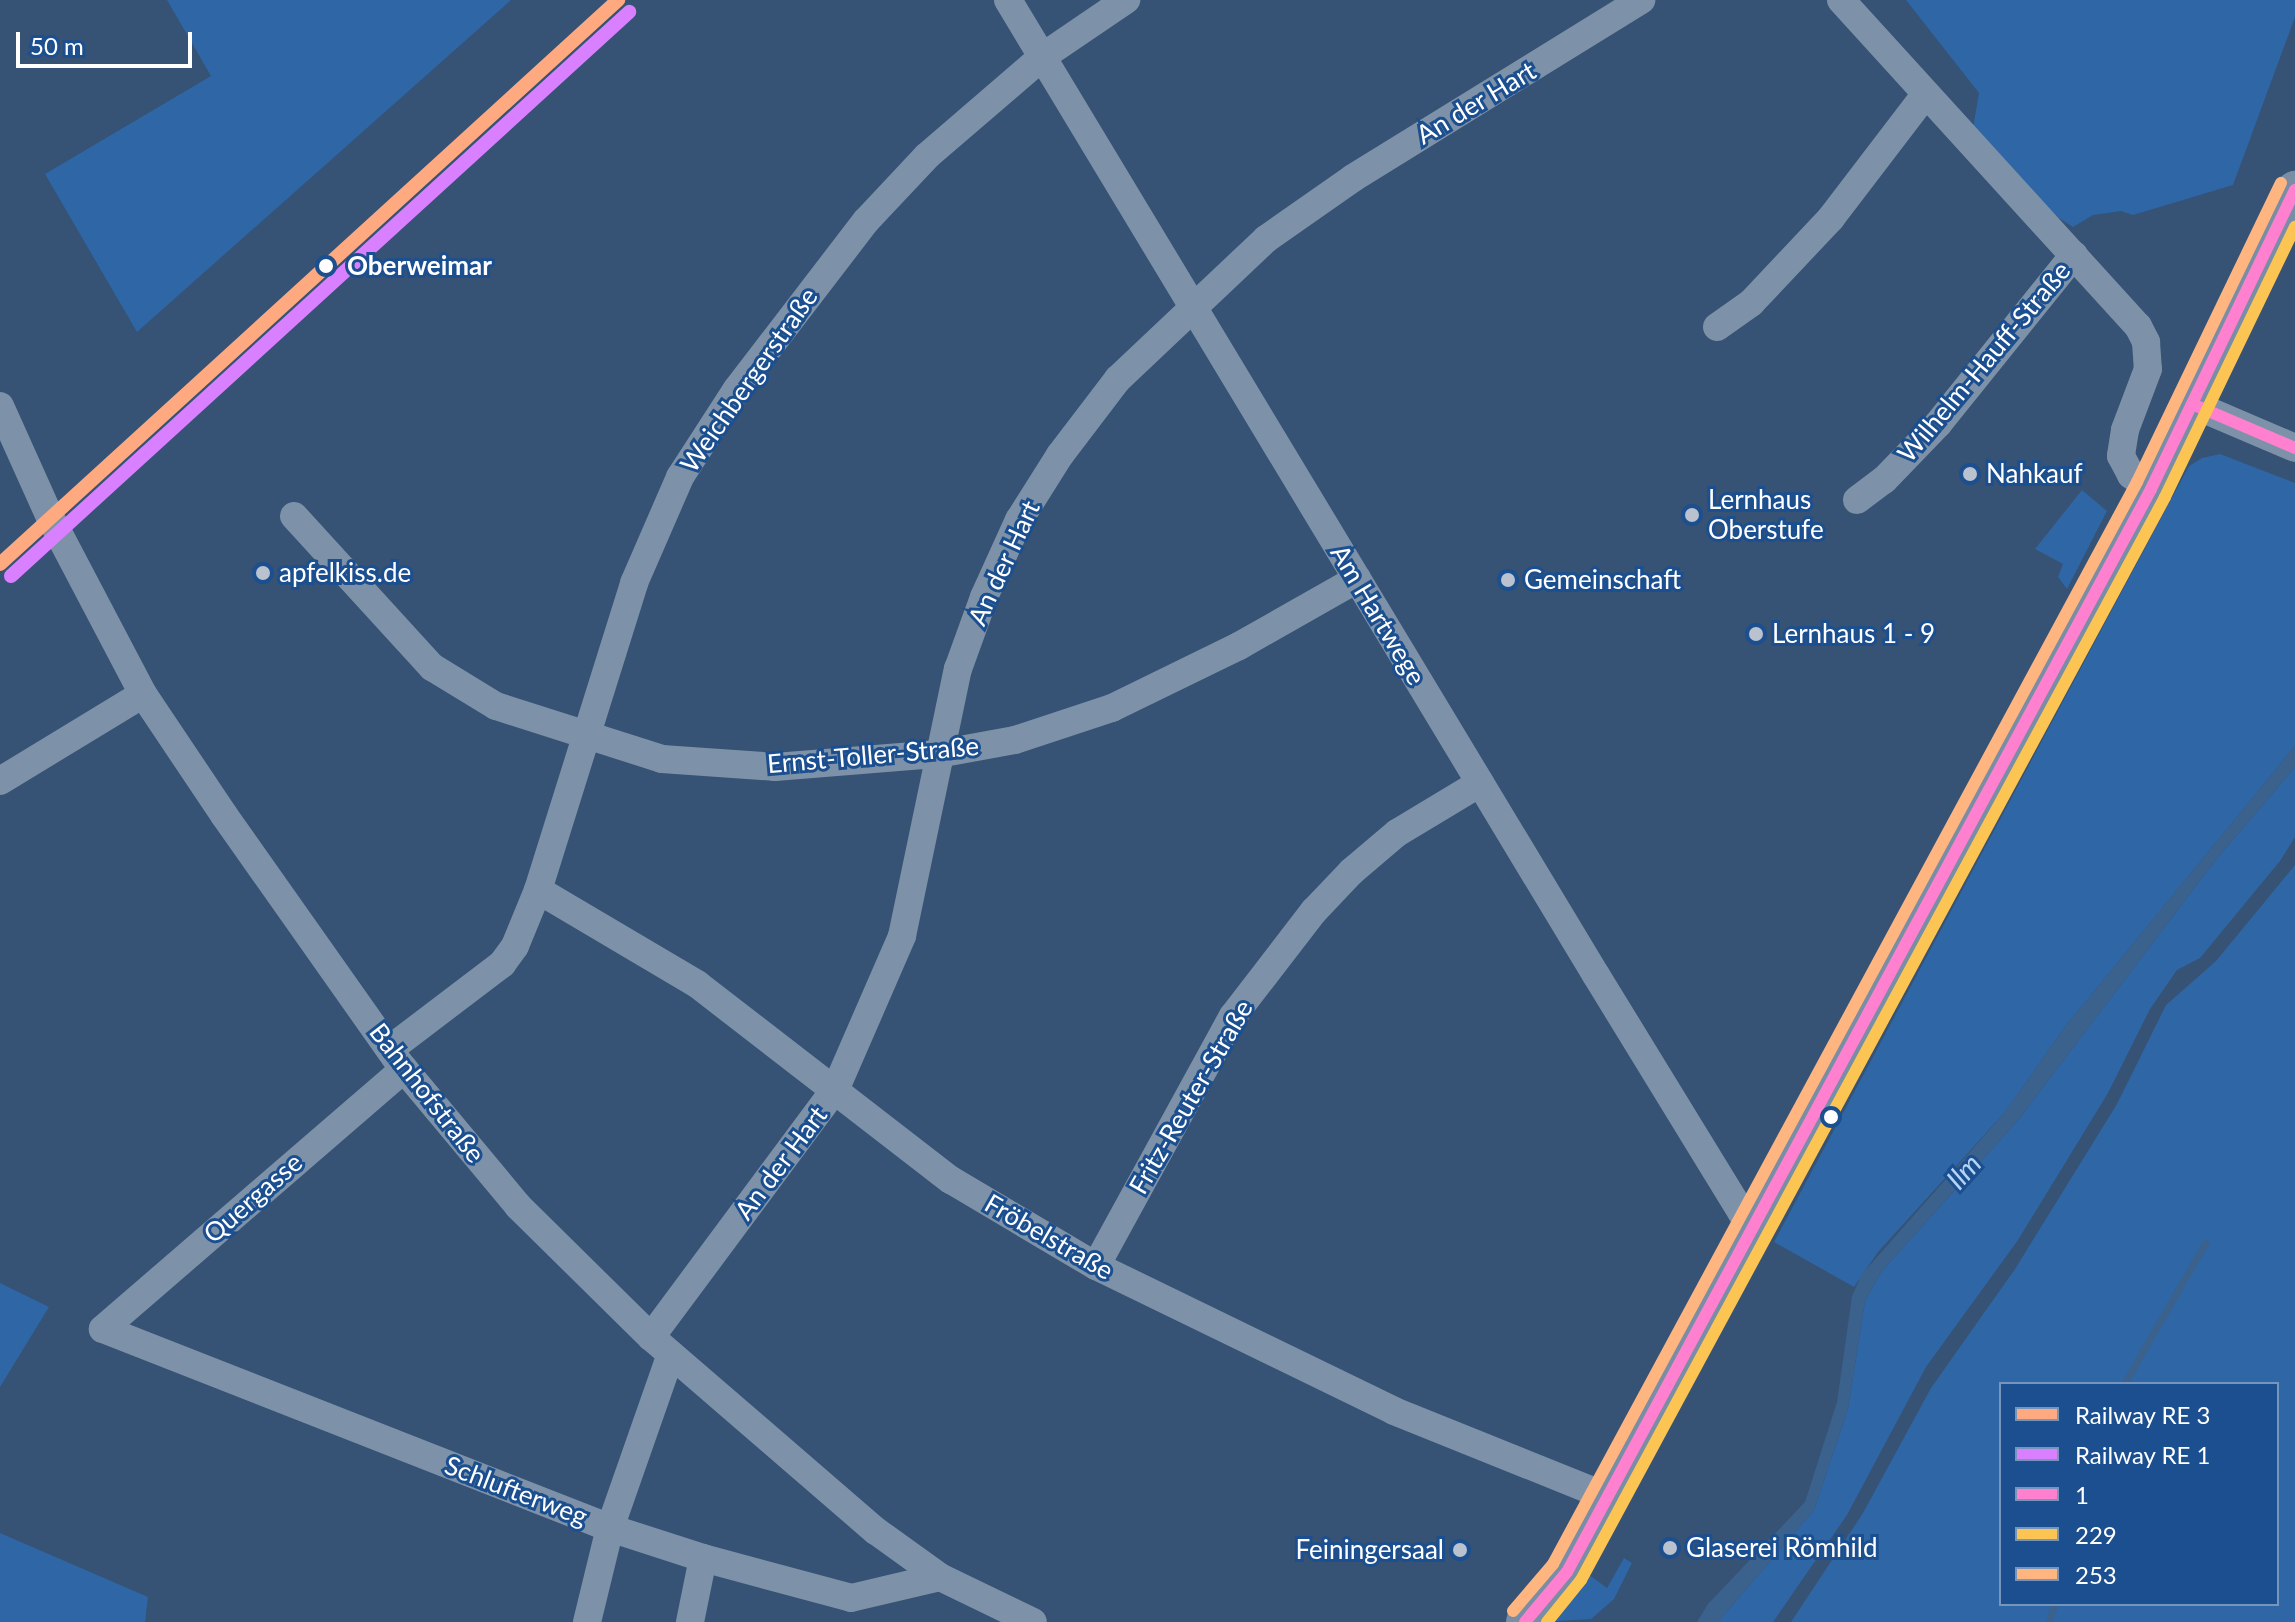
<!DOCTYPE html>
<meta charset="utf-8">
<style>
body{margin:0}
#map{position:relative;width:2295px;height:1622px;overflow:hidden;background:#365274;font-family:Lato,sans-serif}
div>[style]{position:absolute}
.green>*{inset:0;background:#2f66a5}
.water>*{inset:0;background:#3b618d}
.stream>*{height:7px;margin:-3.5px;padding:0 3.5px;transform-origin:3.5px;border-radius:3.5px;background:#3b618d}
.street>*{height:28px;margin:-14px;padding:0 14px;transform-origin:14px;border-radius:14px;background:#7d92a8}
.secondary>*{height:38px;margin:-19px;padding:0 19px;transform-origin:19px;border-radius:19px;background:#798da4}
.bus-1>*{height:12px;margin:-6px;padding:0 6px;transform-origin:6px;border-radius:6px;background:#ff80cf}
.bus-2>*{height:12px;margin:-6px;padding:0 6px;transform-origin:6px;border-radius:6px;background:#fcc553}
.bus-3>*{height:12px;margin:-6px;padding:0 6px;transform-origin:6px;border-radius:6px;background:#ffb580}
.rail-1>*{height:14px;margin:-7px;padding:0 7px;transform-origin:7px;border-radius:7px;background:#ffa980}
.rail-2>*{height:14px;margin:-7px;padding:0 7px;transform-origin:7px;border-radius:7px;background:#d880ff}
.dots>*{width:22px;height:22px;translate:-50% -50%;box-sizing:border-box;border:4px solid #1b4f8f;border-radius:50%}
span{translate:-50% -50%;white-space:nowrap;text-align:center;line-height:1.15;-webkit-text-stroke:6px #1b4f8f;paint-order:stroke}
.street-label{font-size:26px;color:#fff}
.stop-label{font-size:26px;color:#fff;font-weight:700}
.left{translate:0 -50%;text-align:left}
.poi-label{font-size:26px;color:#fff}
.right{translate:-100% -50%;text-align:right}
.water-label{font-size:28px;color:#b5d3f5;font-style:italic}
.legend{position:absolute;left:1999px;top:1382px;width:280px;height:224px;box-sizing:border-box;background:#1b4f8f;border:2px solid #7695bc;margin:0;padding:10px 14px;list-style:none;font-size:24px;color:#fff}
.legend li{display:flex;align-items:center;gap:16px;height:40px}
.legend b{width:40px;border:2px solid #7695bc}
.scale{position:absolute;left:16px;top:32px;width:176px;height:36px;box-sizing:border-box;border:4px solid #fff;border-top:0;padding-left:10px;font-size:24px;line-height:28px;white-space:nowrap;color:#fff;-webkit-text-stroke:6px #1b4f8f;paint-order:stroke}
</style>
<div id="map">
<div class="green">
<i style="clip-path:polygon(167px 0,511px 0,137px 332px,45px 174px,211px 76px)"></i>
<i style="clip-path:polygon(1906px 0,2295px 0,2295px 17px,2233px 185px,2133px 215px,2121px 211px,2093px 215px,2073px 227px,2042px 207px,1973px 128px,1979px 93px)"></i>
<i style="clip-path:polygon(2220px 454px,2295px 483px,2295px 746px,2064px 1028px,2006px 1111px,1878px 1252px,1854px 1287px,1774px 1242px,2189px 466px,2202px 458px)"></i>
<i style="clip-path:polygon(2082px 490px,2107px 511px,2067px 589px,2058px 577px,2063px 564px,2035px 549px)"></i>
<i style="clip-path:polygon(2295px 767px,2295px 837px,2280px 861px,2200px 958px,2177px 970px,2150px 1009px,2108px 1093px,2018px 1240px,1926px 1367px,1847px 1515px,1773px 1622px,1718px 1622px,1814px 1510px,1848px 1409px,1865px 1301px,1881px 1272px,2019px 1119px,2214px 862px)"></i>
<i style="clip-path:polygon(evenodd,2295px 865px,2295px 1622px,1791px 1622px,1863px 1513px,1931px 1388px,2015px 1269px,2117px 1104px,2166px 1005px,2216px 961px,2295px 865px,2001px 1384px,2277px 1384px,2277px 1604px,2001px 1604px,2001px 1384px)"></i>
<i style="clip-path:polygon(0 1283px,49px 1307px,0 1387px)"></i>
<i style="clip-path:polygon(0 1533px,148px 1597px,145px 1622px,0 1622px)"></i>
<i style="clip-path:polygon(1624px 1558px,1632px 1563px,1614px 1599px,1591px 1619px,1540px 1622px,1585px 1572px,1607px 1588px)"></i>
</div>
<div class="water">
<i style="clip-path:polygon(2295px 746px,2295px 767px,2214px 862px,2019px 1119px,1881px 1272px,1865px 1301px,1848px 1409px,1814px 1510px,1718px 1622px,1697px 1622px,1708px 1604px,1805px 1502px,1837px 1402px,1852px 1296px,1862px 1274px,2006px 1111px,2064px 1028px)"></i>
</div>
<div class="stream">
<i style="left:2124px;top:1384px;width:163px;rotate:-60.1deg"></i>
<i style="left:2049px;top:1622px;width:19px;rotate:-74deg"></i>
</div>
<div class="street">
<i style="left:1008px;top:0;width:1139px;rotate:58.91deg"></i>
<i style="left:1596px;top:975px;width:279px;rotate:58.5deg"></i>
<i style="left:1742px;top:1213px;width:17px;rotate:31deg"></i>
<i style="left:1841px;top:0;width:441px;rotate:47.7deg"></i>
<i style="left:2138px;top:326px;width:18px;rotate:63deg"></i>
<i style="left:2146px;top:342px;width:27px;rotate:86deg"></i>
<i style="left:2148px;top:369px;width:65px;rotate:110.7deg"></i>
<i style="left:2125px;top:430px;width:26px;rotate:99deg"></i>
<i style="left:2121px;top:456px;width:21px;rotate:62deg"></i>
<i style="left:2131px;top:475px;width:24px;rotate:35deg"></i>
<i style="left:1717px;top:327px;width:42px;rotate:-35.2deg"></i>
<i style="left:1751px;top:303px;width:117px;rotate:-46.7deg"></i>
<i style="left:1831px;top:218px;width:155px;rotate:-52.6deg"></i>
<i style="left:2192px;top:404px;width:112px;rotate:23.1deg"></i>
<i style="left:0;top:406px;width:122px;rotate:65.8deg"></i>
<i style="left:50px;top:517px;width:200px;rotate:62.3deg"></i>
<i style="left:143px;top:694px;width:146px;rotate:56.2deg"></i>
<i style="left:224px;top:815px;width:304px;rotate:54.8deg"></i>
<i style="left:399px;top:1063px;width:186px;rotate:50.2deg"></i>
<i style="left:518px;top:1206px;width:187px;rotate:44.6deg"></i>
<i style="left:651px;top:1337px;width:297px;rotate:40.8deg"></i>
<i style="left:876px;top:1531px;width:79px;rotate:35.7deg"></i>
<i style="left:940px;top:1577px;width:103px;rotate:25.8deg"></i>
<i style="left:1857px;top:500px;width:34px;rotate:-37deg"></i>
<i style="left:1884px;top:480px;width:78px;rotate:-46deg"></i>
<i style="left:1938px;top:424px;width:217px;rotate:-51.2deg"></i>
<i style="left:294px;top:516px;width:205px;rotate:47.6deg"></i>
<i style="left:432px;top:667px;width:75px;rotate:31.4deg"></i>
<i style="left:496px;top:706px;width:174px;rotate:17.7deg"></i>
<i style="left:662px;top:759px;width:113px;rotate:4deg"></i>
<i style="left:775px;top:767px;width:164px;rotate:-4.6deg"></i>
<i style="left:938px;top:754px;width:78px;rotate:-10.3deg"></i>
<i style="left:1015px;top:740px;width:102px;rotate:-18.3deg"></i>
<i style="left:1112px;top:708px;width:141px;rotate:-26deg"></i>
<i style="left:1239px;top:646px;width:136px;rotate:-29.6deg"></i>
<i style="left:0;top:781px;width:167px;rotate:-31.3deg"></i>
<i style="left:538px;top:890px;width:185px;rotate:30.6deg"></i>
<i style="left:697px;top:984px;width:321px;rotate:37.7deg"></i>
<i style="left:951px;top:1180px;width:169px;rotate:30.7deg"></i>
<i style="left:1096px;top:1266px;width:331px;rotate:25.9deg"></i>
<i style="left:1394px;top:1411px;width:231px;rotate:21.9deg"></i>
<i style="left:390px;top:1049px;width:141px;rotate:-37.2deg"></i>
<i style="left:502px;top:964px;width:22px;rotate:-54deg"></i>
<i style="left:515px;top:946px;width:61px;rotate:-67.7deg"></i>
<i style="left:538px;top:890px;width:322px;rotate:-72.6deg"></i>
<i style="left:634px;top:583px;width:116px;rotate:-66.5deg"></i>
<i style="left:680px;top:477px;width:105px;rotate:-57.1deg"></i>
<i style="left:737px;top:389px;width:212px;rotate:-52.5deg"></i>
<i style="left:866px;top:221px;width:89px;rotate:-46.8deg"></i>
<i style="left:927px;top:156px;width:152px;rotate:-40.7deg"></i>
<i style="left:1042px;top:57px;width:102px;rotate:-34.2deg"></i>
<i style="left:404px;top:1069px;width:398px;rotate:139.2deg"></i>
<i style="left:103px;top:1329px;width:545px;rotate:21.43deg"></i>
<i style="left:610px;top:1528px;width:98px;rotate:17.9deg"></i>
<i style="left:703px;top:1558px;width:153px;rotate:15.1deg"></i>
<i style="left:851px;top:1598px;width:91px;rotate:-13.3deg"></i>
<i style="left:1096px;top:1266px;width:285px;rotate:-61.3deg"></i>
<i style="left:1233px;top:1016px;width:133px;rotate:-52.4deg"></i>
<i style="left:1314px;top:911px;width:54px;rotate:-46.5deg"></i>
<i style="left:1351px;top:872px;width:60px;rotate:-40.3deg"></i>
<i style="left:1397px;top:833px;width:97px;rotate:-31.1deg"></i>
<i style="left:651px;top:1337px;width:310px;rotate:-53.4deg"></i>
<i style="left:836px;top:1088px;width:166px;rotate:-66.5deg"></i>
<i style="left:902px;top:936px;width:273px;rotate:-78.2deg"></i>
<i style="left:958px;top:669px;width:77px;rotate:-70.1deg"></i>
<i style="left:984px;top:597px;width:85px;rotate:-65.6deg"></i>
<i style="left:1019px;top:520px;width:77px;rotate:-57.8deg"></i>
<i style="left:1060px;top:455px;width:96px;rotate:-52.7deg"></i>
<i style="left:1118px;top:379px;width:204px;rotate:-43.4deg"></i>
<i style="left:1266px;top:239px;width:106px;rotate:-35deg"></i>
<i style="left:1353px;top:178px;width:339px;rotate:-31.7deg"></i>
<i style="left:587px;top:1622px;width:97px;rotate:-76.3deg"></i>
<i style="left:610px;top:1528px;width:184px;rotate:-70.7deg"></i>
<i style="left:690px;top:1622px;width:65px;rotate:-78.5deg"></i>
</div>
<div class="secondary">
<i style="left:1525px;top:1622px;width:40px;rotate:-46deg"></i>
<i style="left:1553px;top:1593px;width:25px;rotate:-56deg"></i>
<i style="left:1567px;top:1572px;width:1230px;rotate:-61.66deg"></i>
<i style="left:2151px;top:489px;width:332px;rotate:-64.3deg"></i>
</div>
<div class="bus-1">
<i style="left:2192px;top:404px;width:112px;rotate:23.1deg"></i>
<i style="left:1525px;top:1622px;width:65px;rotate:-50deg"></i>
<i style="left:1567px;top:1572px;width:1230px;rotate:-61.66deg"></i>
<i style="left:2151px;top:489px;width:332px;rotate:-64.3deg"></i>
</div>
<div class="bus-2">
<i style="left:1547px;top:1622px;width:54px;rotate:-51deg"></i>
<i style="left:1581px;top:1580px;width:1230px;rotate:-61.66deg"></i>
<i style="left:2165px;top:497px;width:300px;rotate:-64.3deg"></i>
</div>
<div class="bus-3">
<i style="left:1513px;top:1611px;width:62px;rotate:-49.6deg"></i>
<i style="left:1553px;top:1564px;width:1230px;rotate:-61.64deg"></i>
<i style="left:2137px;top:482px;width:332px;rotate:-64.3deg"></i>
</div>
<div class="rail-1">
<i style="left:0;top:564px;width:837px;rotate:-42.38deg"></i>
</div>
<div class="rail-2">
<i style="left:11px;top:576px;width:837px;rotate:-42.38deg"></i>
</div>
<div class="dots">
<i style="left:326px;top:266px;background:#fff"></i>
<i style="left:1970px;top:474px;background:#b9c2ce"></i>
<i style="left:1692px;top:515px;background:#b9c2ce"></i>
<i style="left:263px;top:573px;background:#b9c2ce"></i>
<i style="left:1508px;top:580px;background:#b9c2ce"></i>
<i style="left:1756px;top:634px;background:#b9c2ce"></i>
<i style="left:1831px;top:1117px;background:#fff"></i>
<i style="left:1670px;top:1548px;background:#b9c2ce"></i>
<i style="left:1460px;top:1550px;background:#b9c2ce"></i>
</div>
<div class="street-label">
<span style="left:1476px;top:103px;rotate:-31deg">An der Hart</span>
<span style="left:1984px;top:362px;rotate:-50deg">Wilhelm-Hauff-Straße</span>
<span style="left:749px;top:380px;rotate:-55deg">Weichbergerstraße</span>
<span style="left:1004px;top:563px;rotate:-65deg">An der Hart</span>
<span style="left:1378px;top:615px;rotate:59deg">Am Hartwege</span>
<span style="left:873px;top:755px;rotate:-5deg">Ernst-Toller-Straße</span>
<span style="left:427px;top:1093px;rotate:52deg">Bahnhofstraße</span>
<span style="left:1191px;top:1097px;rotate:-60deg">Fritz-Reuter-Straße</span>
<span style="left:781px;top:1163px;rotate:-53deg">An der Hart</span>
<span style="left:253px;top:1198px;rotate:-41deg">Quergasse</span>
<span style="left:1049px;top:1237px;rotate:30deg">Fröbelstraße</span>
<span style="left:516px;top:1491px;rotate:21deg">Schlufterweg</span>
</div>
<div class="stop-label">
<span class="left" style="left:347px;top:266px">Oberweimar</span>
</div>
<div class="poi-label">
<span class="left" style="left:1986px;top:474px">Nahkauf</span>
<span class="left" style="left:1708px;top:515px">Lernhaus<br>Oberstufe</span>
<span class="left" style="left:279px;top:573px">apfelkiss.de</span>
<span class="left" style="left:1524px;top:580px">Gemeinschaft</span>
<span class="left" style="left:1772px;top:634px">Lernhaus 1 - 9</span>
<span class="left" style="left:1686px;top:1548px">Glaserei Römhild</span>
<span class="right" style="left:1444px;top:1550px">Feiningersaal</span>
</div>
<div class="water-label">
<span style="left:1963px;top:1171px;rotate:-48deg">Ilm</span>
</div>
<ul class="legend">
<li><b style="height:10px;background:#ffa980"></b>Railway RE 3</li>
<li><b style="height:10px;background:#d880ff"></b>Railway RE 1</li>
<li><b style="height:10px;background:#ff80cf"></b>1</li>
<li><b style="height:10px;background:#fcc553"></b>229</li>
<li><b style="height:10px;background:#ffb580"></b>253</li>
</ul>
<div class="scale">50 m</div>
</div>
